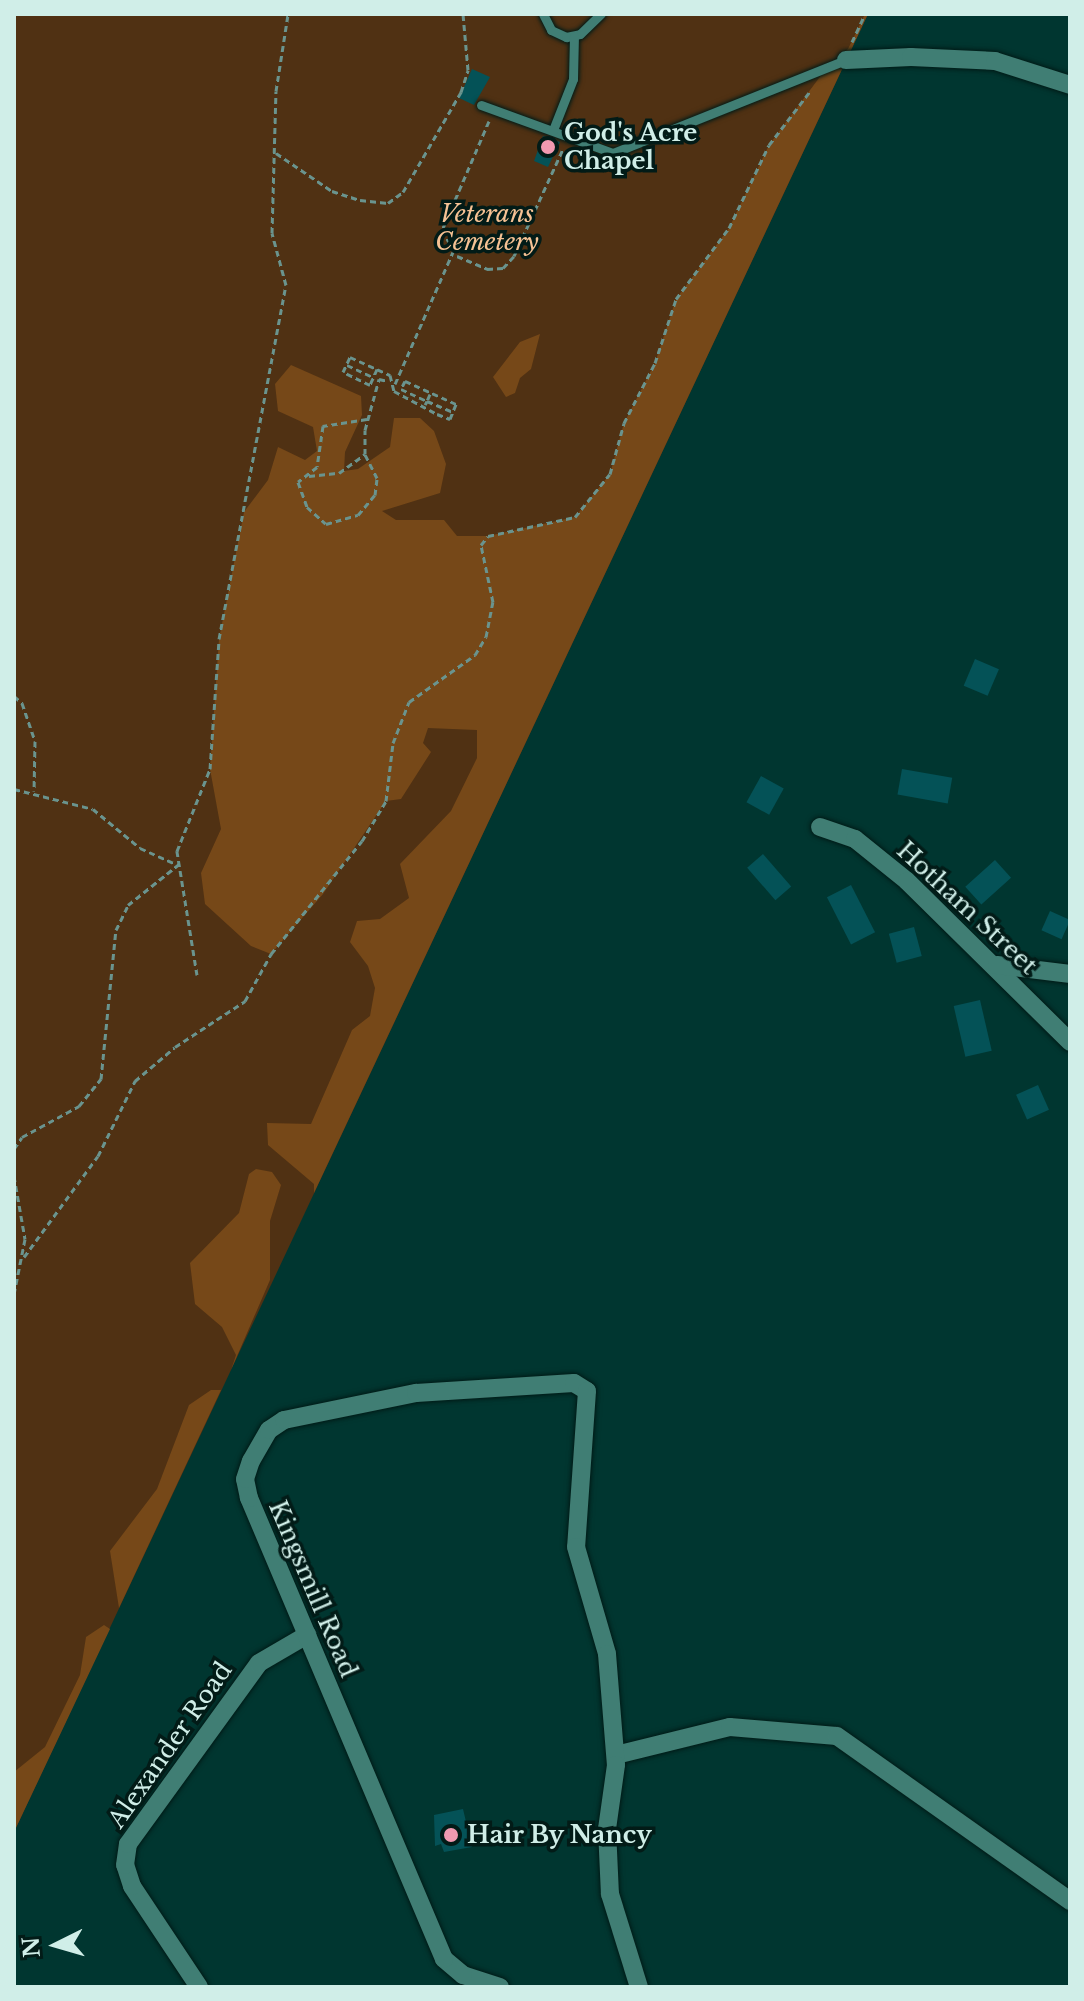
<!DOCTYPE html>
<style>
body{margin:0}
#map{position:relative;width:1084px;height:2001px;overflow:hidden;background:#003630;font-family:"Libre Baskerville",serif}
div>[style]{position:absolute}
.green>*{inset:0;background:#503113}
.forest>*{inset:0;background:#764818}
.building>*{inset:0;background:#045257;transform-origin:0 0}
.path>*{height:3px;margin-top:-1.5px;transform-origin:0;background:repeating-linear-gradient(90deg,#6a948e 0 6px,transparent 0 10px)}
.roads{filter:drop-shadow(0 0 2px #001b17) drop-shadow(0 0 2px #001b17)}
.lane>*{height:9px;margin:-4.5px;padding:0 4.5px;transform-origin:4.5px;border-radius:4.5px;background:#407e74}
.street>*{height:18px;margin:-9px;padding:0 9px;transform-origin:9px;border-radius:9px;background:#407e74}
.dots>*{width:22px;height:22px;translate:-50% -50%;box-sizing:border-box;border:4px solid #021b17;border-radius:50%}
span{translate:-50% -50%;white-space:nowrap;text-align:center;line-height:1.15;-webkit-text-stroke:7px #021b17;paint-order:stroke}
.poi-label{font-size:24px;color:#d0eee8;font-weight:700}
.left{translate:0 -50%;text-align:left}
.park-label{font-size:24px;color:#f6c294;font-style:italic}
.street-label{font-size:24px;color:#d0eee8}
.frame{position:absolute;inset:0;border:16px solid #d0eee8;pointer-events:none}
.north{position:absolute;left:16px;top:1905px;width:80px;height:80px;-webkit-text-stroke:6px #021b17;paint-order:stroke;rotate:265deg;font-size:22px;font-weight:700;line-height:32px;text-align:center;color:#d0eee8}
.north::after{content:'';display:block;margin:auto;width:28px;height:36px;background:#d0eee8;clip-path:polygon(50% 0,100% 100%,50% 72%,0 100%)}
</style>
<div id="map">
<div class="green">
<i style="clip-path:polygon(14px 14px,868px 14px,14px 1832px)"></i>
</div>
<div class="forest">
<i style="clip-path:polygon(865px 14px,868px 14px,314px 1193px,314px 1184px,268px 1145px,267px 1123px,311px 1124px,352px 1030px,370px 1016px,375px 988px,368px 966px,350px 942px,357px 921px,380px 919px,409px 898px,400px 864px,451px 811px,477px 758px,477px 730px,428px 728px,423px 743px,431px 752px,401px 799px,386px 801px,323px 894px,271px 954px,251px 946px,205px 904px,201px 873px,221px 829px,210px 769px,219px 639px,244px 512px,268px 480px,278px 447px,305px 460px,317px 451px,313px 427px,278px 411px,275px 384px,291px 365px,361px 396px,362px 415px,345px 452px,344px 471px,358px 469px,390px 447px,394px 418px,420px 418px,434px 431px,446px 464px,440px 493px,382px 511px,396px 520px,444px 520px,457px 536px,488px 536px,575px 517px,610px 474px,624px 423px,655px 363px,676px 299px,729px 228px,769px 145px,828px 66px,848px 49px)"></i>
<i style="clip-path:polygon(540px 334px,531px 369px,520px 378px,515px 393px,506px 397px,493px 377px,520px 342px)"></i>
<i style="clip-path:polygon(256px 1169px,272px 1172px,281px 1185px,270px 1221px,270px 1280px,231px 1370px,236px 1355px,222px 1327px,195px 1304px,190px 1263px,239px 1213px,249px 1174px)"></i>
<i style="clip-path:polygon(211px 1390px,221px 1390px,119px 1608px,110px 1551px,157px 1489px,189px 1405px)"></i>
<i style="clip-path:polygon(104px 1625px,110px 1629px,14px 1832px,14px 1772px,45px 1747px,80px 1675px,86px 1637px)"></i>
</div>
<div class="building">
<i style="clip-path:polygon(472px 69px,490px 77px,474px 105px,459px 98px)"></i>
<i style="clip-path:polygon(543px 136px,560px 142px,548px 167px,534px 161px)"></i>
<i style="left:975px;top:659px;width:26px;height:29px;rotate:23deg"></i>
<i style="left:902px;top:769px;width:51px;height:26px;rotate:10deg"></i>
<i style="left:761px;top:776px;width:26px;height:30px;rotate:29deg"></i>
<i style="left:763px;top:854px;width:43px;height:21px;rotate:49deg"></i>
<i style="left:995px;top:860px;width:24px;height:40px;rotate:48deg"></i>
<i style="left:851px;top:885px;width:53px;height:27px;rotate:63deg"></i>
<i style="left:1050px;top:911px;width:22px;height:21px;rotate:24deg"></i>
<i style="left:914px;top:927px;width:30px;height:26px;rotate:75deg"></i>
<i style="left:980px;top:1000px;width:52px;height:27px;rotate:77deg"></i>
<i style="left:1038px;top:1085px;width:27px;height:24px;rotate:66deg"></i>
<i style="clip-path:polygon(463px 1809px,472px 1847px,444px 1852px,441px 1844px,435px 1846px,434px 1815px)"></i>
</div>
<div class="path">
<i style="left:852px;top:42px;width:31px;rotate:-65deg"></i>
<i style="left:489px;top:121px;width:119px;rotate:113.3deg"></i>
<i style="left:442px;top:230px;width:30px;rotate:60deg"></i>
<i style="left:457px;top:256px;width:33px;rotate:23deg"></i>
<i style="left:487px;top:269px;width:16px;rotate:-4deg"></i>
<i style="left:503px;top:268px;width:16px;rotate:-47deg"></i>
<i style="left:514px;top:256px;width:118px;rotate:-65.4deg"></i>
<i style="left:276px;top:153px;width:68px;rotate:34.2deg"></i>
<i style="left:332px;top:191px;width:29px;rotate:18deg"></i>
<i style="left:360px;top:200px;width:28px;rotate:6deg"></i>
<i style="left:388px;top:203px;width:19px;rotate:-36deg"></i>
<i style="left:403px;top:192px;width:116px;rotate:-59.9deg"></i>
<i style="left:461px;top:92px;width:23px;rotate:-72deg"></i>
<i style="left:468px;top:70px;width:56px;rotate:-95.1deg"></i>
<i style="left:347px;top:365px;width:29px;rotate:25deg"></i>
<i style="left:377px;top:369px;width:17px;rotate:114deg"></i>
<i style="left:370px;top:385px;width:30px;rotate:-154deg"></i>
<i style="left:343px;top:372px;width:17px;rotate:-65deg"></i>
<i style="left:350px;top:357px;width:44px;rotate:24.2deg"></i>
<i style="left:390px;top:375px;width:16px;rotate:76deg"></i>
<i style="left:394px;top:391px;width:49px;rotate:28.1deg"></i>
<i style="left:437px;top:414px;width:14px;rotate:21deg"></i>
<i style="left:450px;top:419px;width:16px;rotate:-68deg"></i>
<i style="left:456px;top:404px;width:56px;rotate:-155.7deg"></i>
<i style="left:405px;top:381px;width:9px;rotate:117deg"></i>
<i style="left:401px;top:389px;width:29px;rotate:25deg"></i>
<i style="left:427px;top:401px;width:4px;rotate:117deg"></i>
<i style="left:395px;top:384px;width:144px;rotate:-66.3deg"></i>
<i style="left:430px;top:394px;width:8px;rotate:113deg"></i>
<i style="left:427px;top:401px;width:28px;rotate:23deg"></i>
<i style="left:367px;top:419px;width:45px;rotate:171deg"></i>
<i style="left:323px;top:426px;width:41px;rotate:98.3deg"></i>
<i style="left:317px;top:467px;width:24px;rotate:142deg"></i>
<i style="left:298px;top:482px;width:27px;rotate:70deg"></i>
<i style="left:307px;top:507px;width:25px;rotate:42deg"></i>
<i style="left:326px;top:524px;width:33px;rotate:-16deg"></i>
<i style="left:358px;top:515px;width:26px;rotate:-50deg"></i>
<i style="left:375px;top:495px;width:17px;rotate:-83deg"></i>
<i style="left:377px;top:478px;width:27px;rotate:-117deg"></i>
<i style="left:365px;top:454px;width:24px;rotate:-90deg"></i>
<i style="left:365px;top:430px;width:53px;rotate:-74.6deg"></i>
<i style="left:379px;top:379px;width:9px;rotate:13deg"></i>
<i style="left:309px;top:476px;width:30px;rotate:-6deg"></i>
<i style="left:339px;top:473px;width:32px;rotate:-36deg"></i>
<i style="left:14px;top:696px;width:11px;rotate:41deg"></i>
<i style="left:22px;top:703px;width:40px;rotate:71.1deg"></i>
<i style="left:35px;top:741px;width:50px;rotate:91.1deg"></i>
<i style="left:14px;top:789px;width:81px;rotate:14.2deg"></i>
<i style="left:93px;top:809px;width:61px;rotate:39.7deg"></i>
<i style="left:140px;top:848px;width:42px;rotate:24.1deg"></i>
<i style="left:197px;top:975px;width:126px;rotate:-99.2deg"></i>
<i style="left:177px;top:851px;width:88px;rotate:-68.1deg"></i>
<i style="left:210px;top:769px;width:130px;rotate:-86deg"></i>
<i style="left:219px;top:639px;width:360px;rotate:-79.3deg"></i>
<i style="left:286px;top:285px;width:54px;rotate:-105.1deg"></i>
<i style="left:272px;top:233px;width:142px;rotate:-88.4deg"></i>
<i style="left:276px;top:91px;width:78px;rotate:-81.1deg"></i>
<i style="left:14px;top:1149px;width:14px;rotate:-56deg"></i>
<i style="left:22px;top:1137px;width:65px;rotate:-28.5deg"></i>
<i style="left:79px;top:1106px;width:35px;rotate:-51deg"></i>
<i style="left:101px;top:1079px;width:150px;rotate:-84.3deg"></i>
<i style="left:116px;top:930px;width:28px;rotate:-64deg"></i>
<i style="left:128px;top:905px;width:64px;rotate:-38.7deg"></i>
<i style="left:14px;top:1176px;width:64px;rotate:80.1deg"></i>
<i style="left:25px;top:1239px;width:56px;rotate:101.3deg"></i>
<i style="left:24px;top:1257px;width:125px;rotate:-53.8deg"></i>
<i style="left:98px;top:1156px;width:84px;rotate:-63.7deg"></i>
<i style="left:135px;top:1081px;width:52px;rotate:-40.4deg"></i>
<i style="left:175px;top:1047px;width:84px;rotate:-33.3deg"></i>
<i style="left:245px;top:1001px;width:54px;rotate:-61deg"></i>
<i style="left:271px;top:954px;width:145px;rotate:-51.2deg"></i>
<i style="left:362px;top:841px;width:47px;rotate:-59deg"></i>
<i style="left:386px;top:801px;width:58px;rotate:-83.1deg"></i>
<i style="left:393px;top:743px;width:44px;rotate:-68.7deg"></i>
<i style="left:409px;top:702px;width:81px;rotate:-35.5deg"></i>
<i style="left:475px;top:655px;width:21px;rotate:-59deg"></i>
<i style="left:486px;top:637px;width:36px;rotate:-79deg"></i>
<i style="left:493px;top:602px;width:58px;rotate:-101.9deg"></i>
<i style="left:481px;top:545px;width:11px;rotate:-52deg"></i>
<i style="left:488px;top:536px;width:89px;rotate:-12.3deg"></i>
<i style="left:575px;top:517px;width:55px;rotate:-50.9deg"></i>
<i style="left:610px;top:474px;width:53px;rotate:-74.6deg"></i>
<i style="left:624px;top:423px;width:68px;rotate:-62.7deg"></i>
<i style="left:655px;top:363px;width:67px;rotate:-71.8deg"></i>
<i style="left:676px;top:299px;width:89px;rotate:-53.3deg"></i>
<i style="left:729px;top:228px;width:92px;rotate:-64.3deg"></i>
<i style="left:769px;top:145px;width:69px;rotate:-52.6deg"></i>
</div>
<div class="roads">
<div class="lane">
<i style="left:543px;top:14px;width:18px;rotate:63deg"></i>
<i style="left:551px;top:30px;width:17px;rotate:25deg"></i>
<i style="left:566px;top:37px;width:14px;rotate:-12deg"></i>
<i style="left:580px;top:34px;width:29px;rotate:-44deg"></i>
<i style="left:481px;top:105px;width:140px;rotate:20deg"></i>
<i style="left:613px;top:153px;width:251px;rotate:-21.8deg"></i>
<i style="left:553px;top:130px;width:55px;rotate:-68.6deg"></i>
<i style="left:573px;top:79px;width:43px;rotate:-88.7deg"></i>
</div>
<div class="street">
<i style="left:846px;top:60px;width:65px;rotate:-2.6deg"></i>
<i style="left:911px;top:57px;width:84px;rotate:2.7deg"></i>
<i style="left:995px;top:61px;width:79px;rotate:17.7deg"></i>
<i style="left:820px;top:827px;width:37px;rotate:19deg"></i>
<i style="left:855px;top:839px;width:67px;rotate:38.9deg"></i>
<i style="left:907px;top:881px;width:229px;rotate:44.6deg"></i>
<i style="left:997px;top:965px;width:74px;rotate:7deg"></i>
<i style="left:616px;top:1755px;width:117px;rotate:-13.8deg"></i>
<i style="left:730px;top:1727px;width:107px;rotate:4.8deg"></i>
<i style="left:837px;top:1736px;width:286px;rotate:35.3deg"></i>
<i style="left:199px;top:1987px;width:121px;rotate:-123.6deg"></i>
<i style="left:132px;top:1886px;width:22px;rotate:-108deg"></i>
<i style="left:125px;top:1865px;width:21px;rotate:-82deg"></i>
<i style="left:128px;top:1844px;width:223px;rotate:-54.1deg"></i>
<i style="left:259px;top:1663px;width:56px;rotate:-30.3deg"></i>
<i style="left:500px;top:1987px;width:39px;rotate:-162deg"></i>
<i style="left:463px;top:1975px;width:25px;rotate:-140deg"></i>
<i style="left:444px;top:1959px;width:501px;rotate:-112.93deg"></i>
<i style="left:249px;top:1498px;width:19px;rotate:-102deg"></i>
<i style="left:245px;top:1479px;width:19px;rotate:-72deg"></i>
<i style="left:251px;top:1461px;width:36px;rotate:-60deg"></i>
<i style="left:269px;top:1430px;width:18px;rotate:-34deg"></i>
<i style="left:284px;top:1420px;width:135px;rotate:-11.6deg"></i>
<i style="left:416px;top:1393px;width:158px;rotate:-3.6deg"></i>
<i style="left:574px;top:1383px;width:15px;rotate:32deg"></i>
<i style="left:587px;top:1391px;width:156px;rotate:94deg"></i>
<i style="left:576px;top:1547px;width:111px;rotate:73.8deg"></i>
<i style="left:607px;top:1654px;width:111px;rotate:85.4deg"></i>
<i style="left:616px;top:1765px;width:65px;rotate:98deg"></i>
<i style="left:607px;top:1829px;width:65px;rotate:87.4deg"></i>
<i style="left:610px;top:1894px;width:97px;rotate:72.7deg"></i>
</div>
</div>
<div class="dots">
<i style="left:548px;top:147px;background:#f19ab1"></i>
<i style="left:451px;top:1835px;background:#f19ab1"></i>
</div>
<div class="poi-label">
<span class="left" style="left:564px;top:147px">God's Acre<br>Chapel</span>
<span class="left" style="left:467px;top:1835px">Hair By Nancy</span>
</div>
<div class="park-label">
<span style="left:487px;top:228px">Veterans<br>Cemetery</span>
</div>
<div class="street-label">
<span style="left:967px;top:908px;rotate:43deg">Hotham Street</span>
<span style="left:313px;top:1589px;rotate:67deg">Kingsmill Road</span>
<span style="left:170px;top:1745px;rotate:-55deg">Alexander Road</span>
</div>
<div class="frame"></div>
<div class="north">N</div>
</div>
